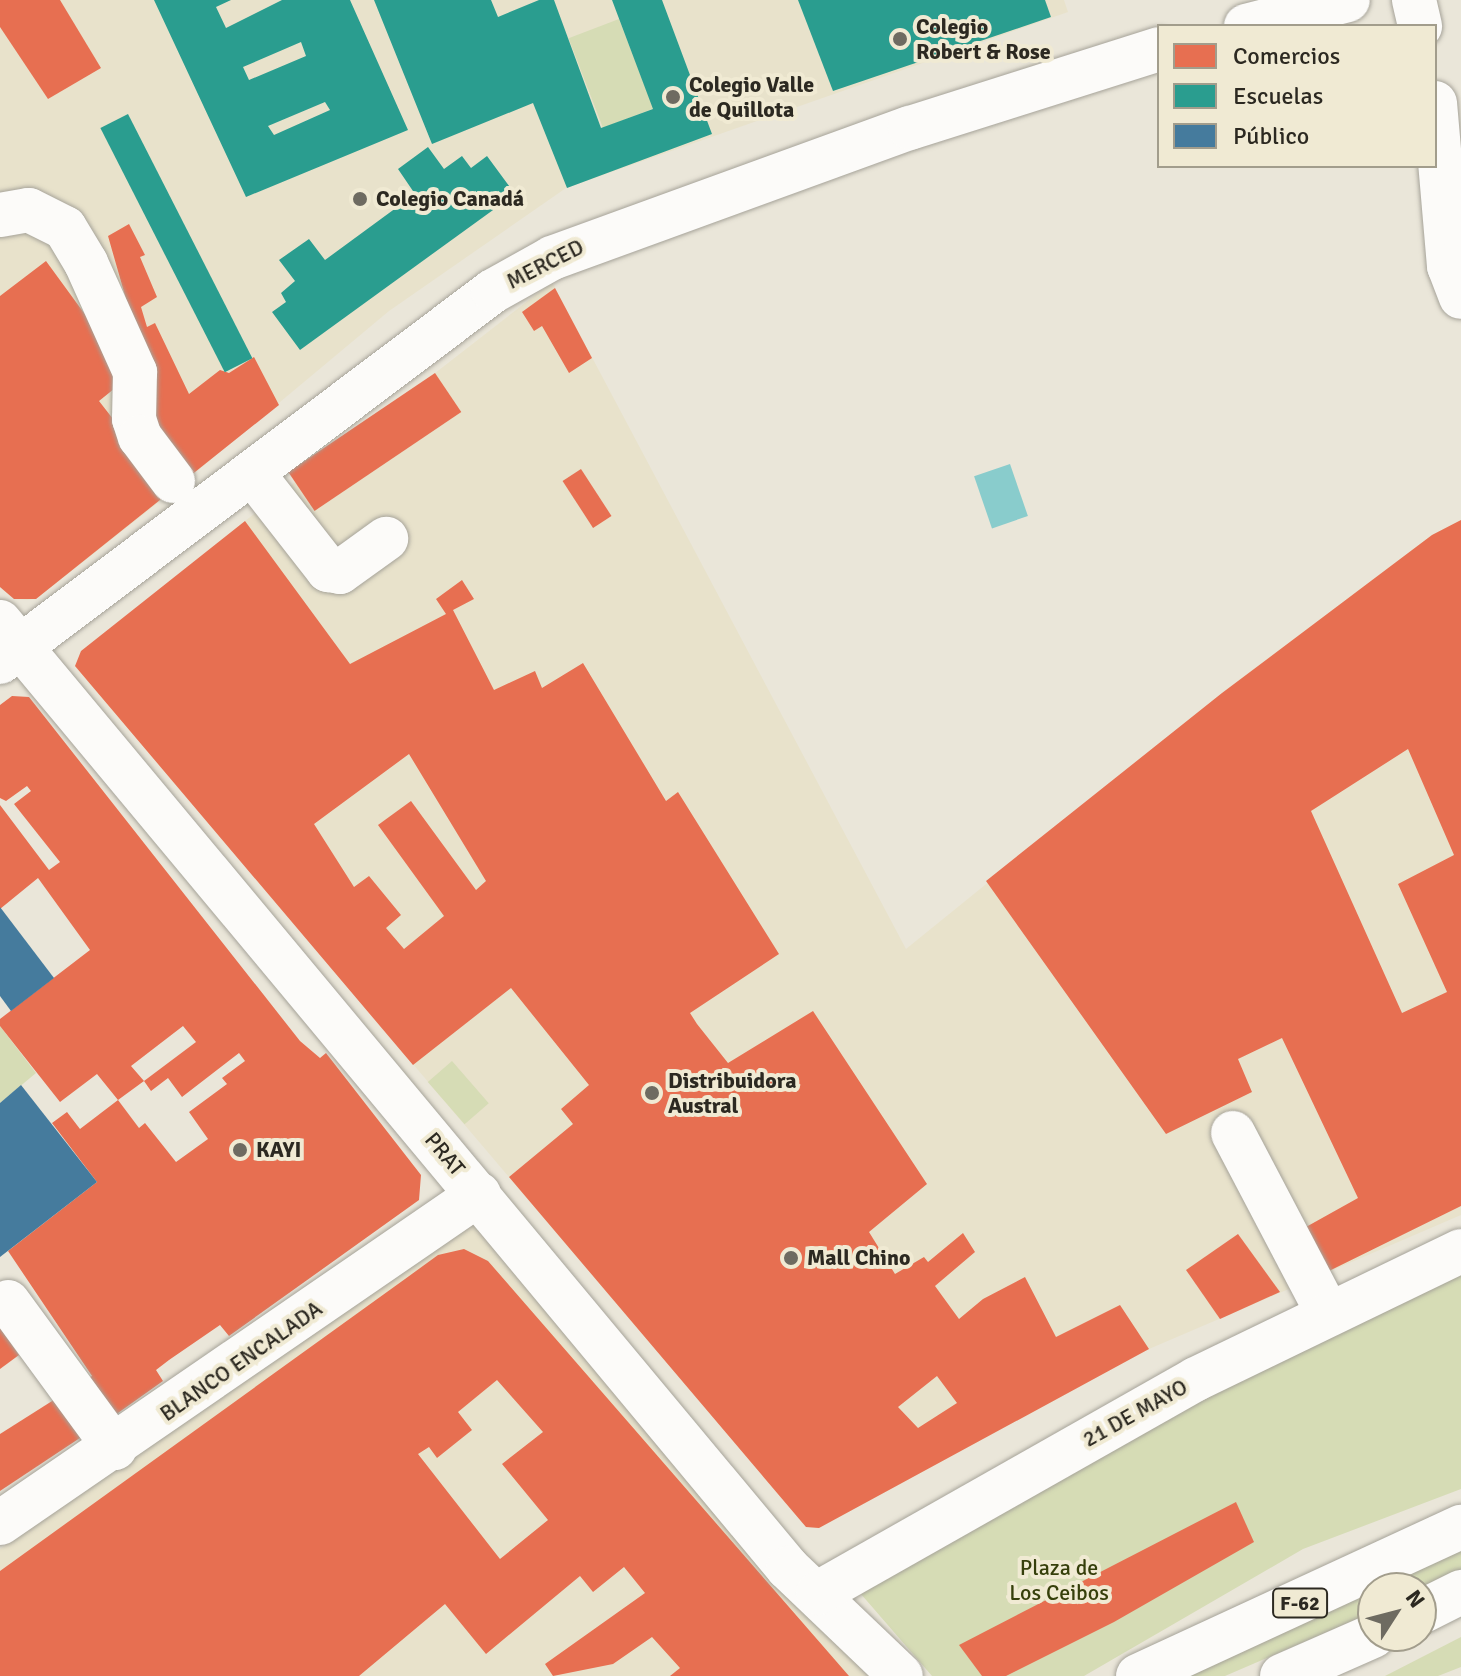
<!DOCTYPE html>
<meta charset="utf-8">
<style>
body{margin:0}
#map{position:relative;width:1461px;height:1676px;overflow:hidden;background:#eae6d9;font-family:Signika,sans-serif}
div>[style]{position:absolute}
.built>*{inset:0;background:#e8e2cb}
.green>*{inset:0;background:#d6dcb5;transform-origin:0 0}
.water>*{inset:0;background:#89cccc;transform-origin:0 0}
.shops>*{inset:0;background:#e76f51;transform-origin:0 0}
.schools>*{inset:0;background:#2a9d8f;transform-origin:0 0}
.public>*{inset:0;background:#457b9d}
.roads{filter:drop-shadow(0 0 2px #a6a399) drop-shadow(0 0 2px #a6a399)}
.minor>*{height:44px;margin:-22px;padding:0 22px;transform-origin:22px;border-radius:22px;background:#fcfbf9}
.major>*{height:44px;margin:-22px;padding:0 22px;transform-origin:22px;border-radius:22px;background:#fcfbf9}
.dots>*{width:22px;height:22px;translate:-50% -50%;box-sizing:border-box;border:4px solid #f0ead3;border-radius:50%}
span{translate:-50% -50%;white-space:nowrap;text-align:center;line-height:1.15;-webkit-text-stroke:8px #f0ead3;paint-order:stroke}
.shield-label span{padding:2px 6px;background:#f0ead3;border:2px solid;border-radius:6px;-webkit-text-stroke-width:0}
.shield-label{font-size:20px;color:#2c2921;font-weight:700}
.poi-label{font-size:22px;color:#2c2921;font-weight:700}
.left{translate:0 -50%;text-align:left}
.street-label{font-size:22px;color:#2c2921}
.park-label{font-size:22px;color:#363f0b}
.legend{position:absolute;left:1157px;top:24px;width:280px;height:144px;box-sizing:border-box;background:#f0ead3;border:2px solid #a29d8c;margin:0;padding:10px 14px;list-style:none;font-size:24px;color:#2c2921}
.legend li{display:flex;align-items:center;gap:16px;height:40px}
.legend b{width:40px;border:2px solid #a29d8c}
.north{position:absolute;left:1357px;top:1572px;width:80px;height:80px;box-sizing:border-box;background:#f0ead3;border:2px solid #a29d8c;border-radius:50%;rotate:54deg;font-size:22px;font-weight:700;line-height:32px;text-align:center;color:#2c2921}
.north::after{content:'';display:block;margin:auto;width:28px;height:36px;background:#6e6b61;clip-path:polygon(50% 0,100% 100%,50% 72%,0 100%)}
</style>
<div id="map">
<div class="built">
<i style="clip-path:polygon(0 0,1064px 0,1068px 12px,566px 188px,389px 311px,183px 483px,36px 599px,27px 600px,14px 599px,0 587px)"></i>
<i style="clip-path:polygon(552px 282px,906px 949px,1222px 693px,1432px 535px,1461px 520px,1461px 1215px,1149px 1349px,819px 1528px,806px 1527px,75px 666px,245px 521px)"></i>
<i style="clip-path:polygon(473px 1217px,894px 1676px,0 1676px,0 1549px)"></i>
</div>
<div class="green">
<i style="left:619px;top:19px;width:96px;height:54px;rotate:69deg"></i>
<i style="clip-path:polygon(0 1026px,36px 1073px,0 1103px)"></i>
<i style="left:452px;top:1061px;width:56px;height:32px;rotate:49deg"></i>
<i style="clip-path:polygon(1461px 1273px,1461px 1489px,1303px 1549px,1084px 1676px,932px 1676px,854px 1586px,1161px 1413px)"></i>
<i style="clip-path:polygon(1461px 1546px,1461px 1573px,1421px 1588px,1373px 1588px,1373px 1612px,1225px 1676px,1164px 1676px)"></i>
<i style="clip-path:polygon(1461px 1637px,1461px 1667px,1438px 1676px,1385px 1676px)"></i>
</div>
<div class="water">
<i style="left:1010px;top:464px;width:55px;height:38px;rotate:71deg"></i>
</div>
<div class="shops">
<i style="clip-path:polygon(0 0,60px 0,101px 68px,48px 99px,0 27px)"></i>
<i style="clip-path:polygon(129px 224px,145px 255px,140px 257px,157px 297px,141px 307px,147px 327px,155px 323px,189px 394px,220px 370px,229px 373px,254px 357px,279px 405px,36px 599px,14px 599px,0 587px,0 296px,46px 261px,130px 376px,99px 401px,166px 487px,140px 348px,108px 236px)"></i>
<i style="clip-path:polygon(555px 288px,592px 358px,569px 373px,542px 326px,534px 331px,522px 312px)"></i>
<i style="left:435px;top:373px;width:47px;height:177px;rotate:56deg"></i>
<i style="left:581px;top:469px;width:56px;height:22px;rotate:57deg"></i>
<i style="clip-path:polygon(evenodd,1461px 520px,1461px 1206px,1329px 1271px,1306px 1227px,1358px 1198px,1282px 1038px,1238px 1059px,1252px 1092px,1166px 1134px,986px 881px,1222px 693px,1432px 535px,1461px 520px,1408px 749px,1454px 855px,1398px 884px,1447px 992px,1402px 1013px,1311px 811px,1408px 749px)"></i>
<i style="clip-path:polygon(evenodd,245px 521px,350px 664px,446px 614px,436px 599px,462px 580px,474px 599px,453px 610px,494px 690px,535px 671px,542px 688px,583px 663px,666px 801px,678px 792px,779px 954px,690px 1013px,697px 1024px,728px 1063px,813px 1011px,927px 1184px,869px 1232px,895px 1274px,924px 1257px,928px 1262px,963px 1233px,975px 1252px,935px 1286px,959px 1319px,983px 1299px,1025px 1277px,1056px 1337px,1120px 1305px,1149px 1349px,819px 1528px,806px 1527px,509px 1177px,573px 1124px,561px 1109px,589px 1085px,511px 988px,413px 1065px,75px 666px,81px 651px,245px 521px,409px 754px,486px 881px,476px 890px,411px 801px,378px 825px,444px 916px,404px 949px,386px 928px,401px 915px,369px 876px,354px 887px,314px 824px,409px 754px,245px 521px,937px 1376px,957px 1403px,918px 1428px,898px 1407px,937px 1376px)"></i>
<i style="clip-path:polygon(evenodd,12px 696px,29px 697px,300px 1041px,320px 1058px,326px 1053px,421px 1175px,419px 1200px,229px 1336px,220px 1325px,169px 1360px,156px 1370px,163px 1381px,111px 1418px,85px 1380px,92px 1376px,8px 1251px,97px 1182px,52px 1123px,67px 1112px,80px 1129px,118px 1100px,139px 1128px,145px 1123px,176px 1162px,208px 1139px,189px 1112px,227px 1084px,222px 1078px,245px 1061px,239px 1053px,182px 1097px,168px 1078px,151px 1091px,144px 1081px,118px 1100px,97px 1074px,60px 1102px,0 1026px,0 1019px,90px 950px,38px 878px,0 909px,0 805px,49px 870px,60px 862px,14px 804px,31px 791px,27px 786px,6px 801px,0 798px,0 705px,12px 696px,183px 1026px,196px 1042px,144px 1081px,131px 1066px,183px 1026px)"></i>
<i style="clip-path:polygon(1238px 1234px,1280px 1292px,1220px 1319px,1186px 1270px)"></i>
<i style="clip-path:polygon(evenodd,464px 1249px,488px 1261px,849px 1676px,670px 1676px,680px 1668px,652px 1637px,613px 1664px,553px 1676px,545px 1664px,645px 1593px,624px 1567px,593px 1592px,580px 1576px,486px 1654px,445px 1604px,359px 1676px,0 1676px,0 1571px,405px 1279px,438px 1255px,464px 1249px,497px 1380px,543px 1432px,502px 1464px,548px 1520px,500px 1559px,418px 1454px,429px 1447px,437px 1458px,472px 1430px,458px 1412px,497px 1380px)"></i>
<i style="clip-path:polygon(0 1328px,19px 1355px,0 1369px)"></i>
<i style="clip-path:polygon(60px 1396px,86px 1434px,0 1491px,0 1434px)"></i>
<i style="clip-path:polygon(1236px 1502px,1254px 1542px,1114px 1622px,1006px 1676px,982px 1676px,959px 1645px)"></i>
</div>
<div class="schools">
<i style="clip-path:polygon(evenodd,154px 0,231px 0,216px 7px,226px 28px,282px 0,350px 0,408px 130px,246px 197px,154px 0,301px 42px,306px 56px,249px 80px,243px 67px,301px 42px,154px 0,325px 102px,330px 110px,274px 135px,268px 126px,325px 102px)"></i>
<i style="clip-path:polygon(374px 0,491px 0,498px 17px,539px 0,554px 0,601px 128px,653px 109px,612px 0,662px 0,712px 134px,567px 188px,533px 103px,432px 144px)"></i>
<i style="clip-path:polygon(798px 0,1045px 0,1051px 17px,833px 91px)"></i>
<i style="left:128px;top:114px;width:274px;height:31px;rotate:63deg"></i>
<i style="clip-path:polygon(428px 147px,444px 169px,462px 156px,471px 168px,487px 156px,515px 194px,300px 350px,272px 312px,286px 302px,281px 293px,295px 281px,279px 260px,309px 239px,325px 260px,415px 194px,398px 169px)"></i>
</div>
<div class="public">
<i style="clip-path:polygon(0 907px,54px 978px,11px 1011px,0 996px)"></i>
<i style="clip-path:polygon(21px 1085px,97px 1182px,0 1257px,0 1103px)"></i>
</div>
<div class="roads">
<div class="minor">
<i style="left:1414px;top:0;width:27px;rotate:77deg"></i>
<i style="left:1435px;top:103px;width:164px;rotate:85.1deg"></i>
<i style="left:1449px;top:266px;width:33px;rotate:69deg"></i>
<i style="left:0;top:215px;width:29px;rotate:-10deg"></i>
<i style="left:29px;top:210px;width:40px;rotate:26.6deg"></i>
<i style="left:65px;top:228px;width:41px;rotate:59deg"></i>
<i style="left:86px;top:263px;width:120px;rotate:65.8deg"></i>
<i style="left:135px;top:372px;width:47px;rotate:91.2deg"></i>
<i style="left:134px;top:419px;width:19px;rotate:72deg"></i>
<i style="left:140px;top:437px;width:55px;rotate:53.1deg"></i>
<i style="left:253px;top:474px;width:122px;rotate:52deg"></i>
<i style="left:328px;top:570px;width:12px;rotate:9deg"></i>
<i style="left:340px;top:572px;width:57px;rotate:-35.7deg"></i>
<i style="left:0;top:622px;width:1231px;rotate:50.21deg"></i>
<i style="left:788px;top:1568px;width:156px;rotate:43.7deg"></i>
<i style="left:1233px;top:1133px;width:204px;rotate:62.3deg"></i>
<i style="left:8px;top:1302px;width:181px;rotate:53.8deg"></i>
<i style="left:0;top:1523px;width:581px;rotate:-34.48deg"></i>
<i style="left:818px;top:1593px;width:434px;rotate:-29.5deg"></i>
<i style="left:1196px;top:1379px;width:294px;rotate:-25.8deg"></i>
</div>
<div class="major">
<i style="left:1246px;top:26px;width:105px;rotate:-14.3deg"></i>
<i style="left:0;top:662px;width:617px;rotate:-36.96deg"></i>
<i style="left:493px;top:291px;width:68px;rotate:-29.2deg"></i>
<i style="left:552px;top:258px;width:381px;rotate:-20deg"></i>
<i style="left:910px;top:128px;width:261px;rotate:-17.6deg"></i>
<i style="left:1421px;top:1612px;width:45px;rotate:-26.6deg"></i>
<i style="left:1138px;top:1676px;width:356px;rotate:-24.8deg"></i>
<i style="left:1282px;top:1676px;width:99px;rotate:-23.7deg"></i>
</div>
</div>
<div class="dots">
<i style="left:900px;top:39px;background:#6e6b61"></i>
<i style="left:673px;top:97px;background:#6e6b61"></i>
<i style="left:360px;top:199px;background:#6e6b61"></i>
<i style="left:652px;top:1093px;background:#6e6b61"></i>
<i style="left:240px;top:1150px;background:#6e6b61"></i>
<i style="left:791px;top:1258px;background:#6e6b61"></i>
</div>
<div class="shield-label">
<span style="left:1300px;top:1603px">F-62</span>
</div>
<div class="poi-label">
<span class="left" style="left:916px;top:39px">Colegio<br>Robert &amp; Rose</span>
<span class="left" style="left:689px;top:97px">Colegio Valle<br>de Quillota</span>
<span class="left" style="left:376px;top:199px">Colegio Canadá</span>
<span class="left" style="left:668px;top:1093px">Distribuidora<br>Austral</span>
<span class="left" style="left:256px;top:1150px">KAYI</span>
<span class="left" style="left:807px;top:1258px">Mall Chino</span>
</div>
<div class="street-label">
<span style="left:545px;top:264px;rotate:-27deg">MERCED</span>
<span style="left:445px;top:1154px;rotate:50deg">PRAT</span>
<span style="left:241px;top:1361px;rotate:-35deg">BLANCO ENCALADA</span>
<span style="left:1135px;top:1413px;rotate:-29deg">21 DE MAYO</span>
</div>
<div class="park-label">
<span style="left:1059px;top:1580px">Plaza de<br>Los Ceibos</span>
</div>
<ul class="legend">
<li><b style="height:22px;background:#e76f51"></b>Comercios</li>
<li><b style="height:22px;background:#2a9d8f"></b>Escuelas</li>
<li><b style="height:22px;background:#457b9d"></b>Público</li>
</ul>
<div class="north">N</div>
</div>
